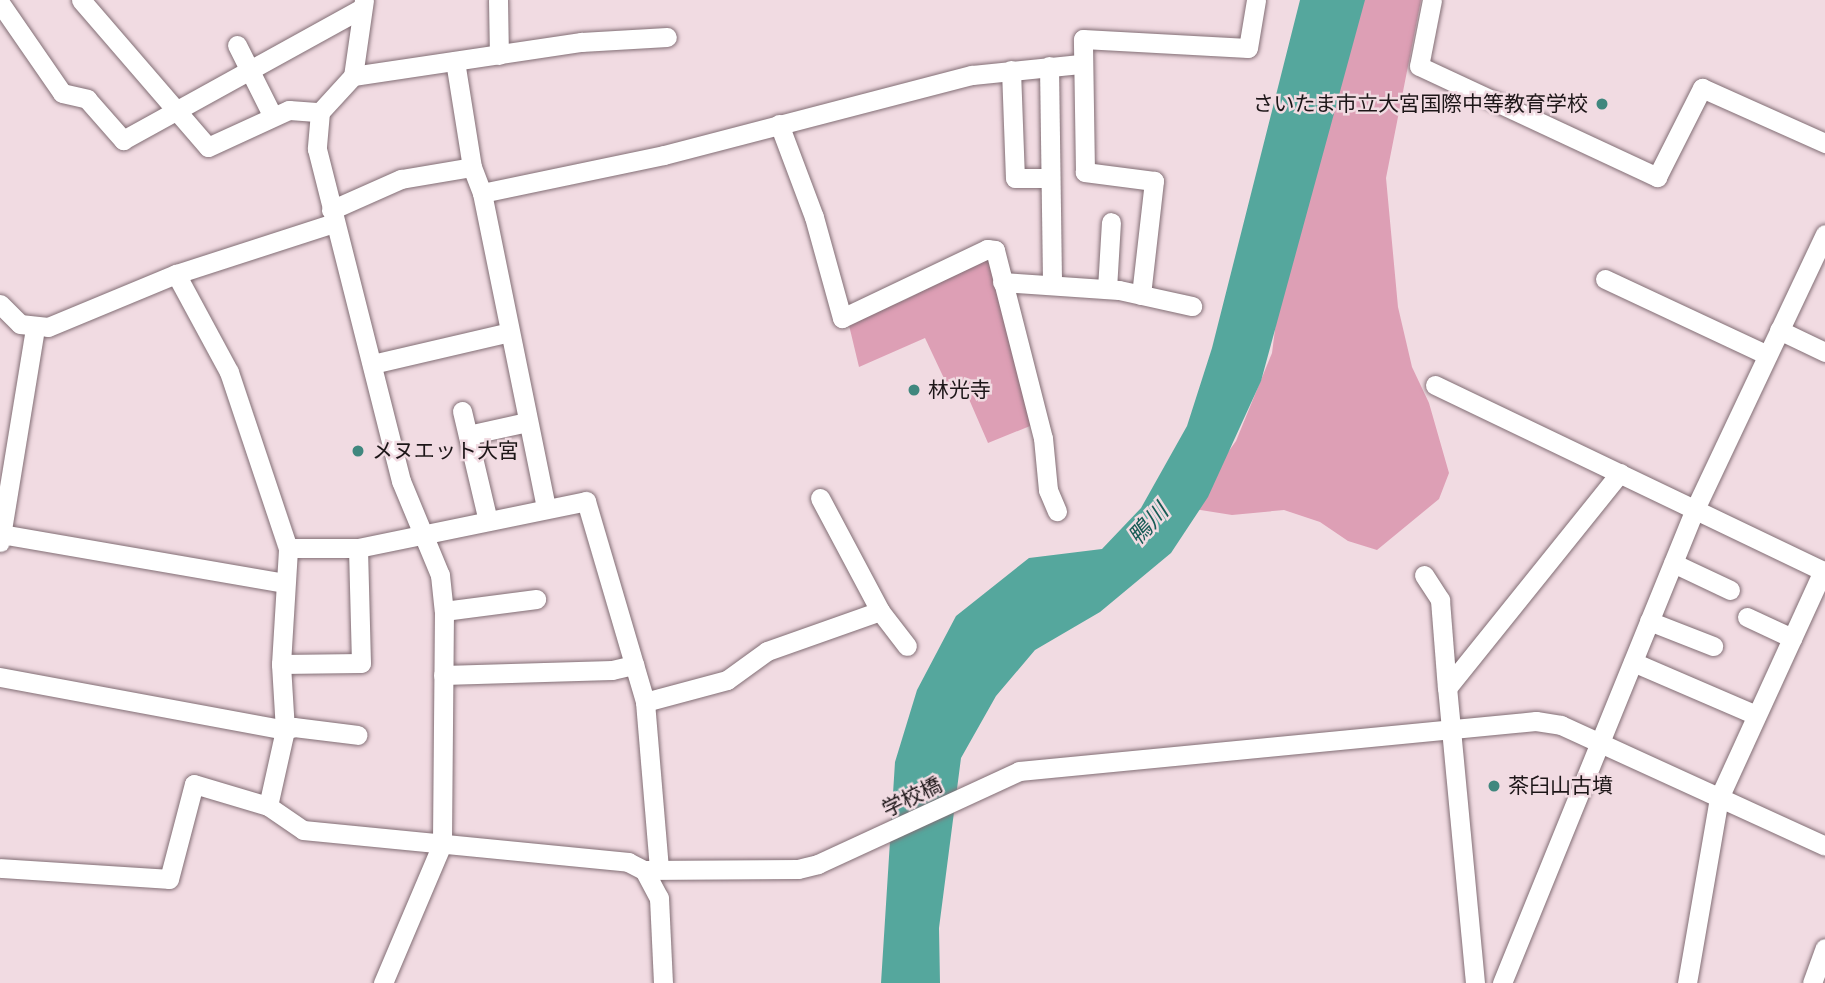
<!DOCTYPE html>
<meta charset="utf-8">
<style>
body{margin:0}
#map{position:relative;width:1825px;height:983px;overflow:hidden;background:#f1dbe2;font-family:Jost,"Noto Sans JP",sans-serif}
div>[style]{position:absolute}
.green>*{inset:0;background:#dd9fb5}
.water>*{inset:0;background:#55a79d}
.roads{filter:drop-shadow(0 0 2px #826e75) drop-shadow(0 0 2px #826e75)}
.minor>*{height:19px;margin:-9.5px;padding:0 9.5px;transform-origin:9.5px;border-radius:9.5px;background:#fff}
.dots>*{width:19px;height:19px;translate:-50% -50%;box-sizing:border-box;border:4px solid #f1dbe2;border-radius:50%}
span{translate:-50% -50%;white-space:nowrap;text-align:center;line-height:1.15;-webkit-text-stroke:5px #f1dbe2;paint-order:stroke}
.poi-label{font-size:21px;color:#1d1618}
.right{translate:-100% -50%;text-align:right}
.left{translate:0 -50%;text-align:left}
.street-label{font-size:21px;color:#1d1618}
.water-label{font-size:23px;color:#185c56;font-style:italic}
</style>
<div id="map">
<div class="green">
<i style="clip-path:polygon(1354px 0,1421px 0,1386px 178px,1398px 307px,1412px 367px,1429px 403px,1449px 473px,1439px 499px,1377px 550px,1348px 541px,1320px 522px,1284px 510px,1232px 515px,1188px 508px,1236px 441px,1272px 353px,1279px 298px)"></i>
<i style="clip-path:polygon(987px 257px,1035px 424px,988px 443px,962px 383px,949px 389px,925px 338px,859px 367px,848px 321px,905px 300px)"></i>
</div>
<div class="water">
<i style="clip-path:polygon(1300px 0,1365px 0,1261px 381px,1208px 497px,1171px 553px,1100px 612px,1035px 650px,996px 696px,961px 758px,939px 928px,940px 983px,881px 983px,895px 762px,917px 690px,956px 616px,1029px 558px,1102px 549px,1141px 508px,1187px 426px,1212px 348px)"></i>
</div>
<div class="roads">
<div class="minor">
<i style="left:81px;top:0;width:194px;rotate:49.2deg"></i>
<i style="left:208px;top:147px;width:89px;rotate:-24.6deg"></i>
<i style="left:289px;top:110px;width:31px;rotate:4deg"></i>
<i style="left:364px;top:0;width:77px;rotate:98.2deg"></i>
<i style="left:353px;top:76px;width:49px;rotate:132.5deg"></i>
<i style="left:320px;top:112px;width:37px;rotate:95deg"></i>
<i style="left:317px;top:149px;width:342px;rotate:75.8deg"></i>
<i style="left:401px;top:481px;width:102px;rotate:67.5deg"></i>
<i style="left:440px;top:575px;width:36px;rotate:84deg"></i>
<i style="left:444px;top:611px;width:233px;rotate:90.5deg"></i>
<i style="left:442px;top:844px;width:151px;rotate:113deg"></i>
<i style="left:498px;top:0;width:55px;rotate:89deg"></i>
<i style="left:1432px;top:0;width:67px;rotate:101.1deg"></i>
<i style="left:1419px;top:66px;width:263px;rotate:25deg"></i>
<i style="left:1657px;top:177px;width:100px;rotate:-63.2deg"></i>
<i style="left:1702px;top:88px;width:135px;rotate:24.1deg"></i>
<i style="left:0;top:3px;width:109px;rotate:55.4deg"></i>
<i style="left:62px;top:93px;width:26px;rotate:13deg"></i>
<i style="left:87px;top:99px;width:55px;rotate:48.7deg"></i>
<i style="left:123px;top:140px;width:273px;rotate:-28.9deg"></i>
<i style="left:237px;top:45px;width:80px;rotate:63.4deg"></i>
<i style="left:455px;top:61px;width:107px;rotate:80.9deg"></i>
<i style="left:472px;top:167px;width:28px;rotate:69deg"></i>
<i style="left:482px;top:193px;width:320px;rotate:78.5deg"></i>
<i style="left:1049px;top:66px;width:217px;rotate:89.2deg"></i>
<i style="left:1011px;top:70px;width:108px;rotate:87.9deg"></i>
<i style="left:1015px;top:178px;width:35px"></i>
<i style="left:353px;top:76px;width:231px;rotate:-8.5deg"></i>
<i style="left:581px;top:42px;width:86px;rotate:-3.3deg"></i>
<i style="left:779px;top:124px;width:99px;rotate:69.4deg"></i>
<i style="left:814px;top:217px;width:105px;rotate:74.5deg"></i>
<i style="left:842px;top:318px;width:161px;rotate:-25.4deg"></i>
<i style="left:987px;top:249px;width:8px;rotate:7deg"></i>
<i style="left:995px;top:250px;width:194px;rotate:75.7deg"></i>
<i style="left:1043px;top:438px;width:52px;rotate:84.5deg"></i>
<i style="left:1048px;top:490px;width:23px;rotate:67deg"></i>
<i style="left:482px;top:193px;width:186px;rotate:-11.8deg"></i>
<i style="left:664px;top:155px;width:318px;rotate:-14.6deg"></i>
<i style="left:972px;top:75px;width:109px;rotate:-5.8deg"></i>
<i style="left:331px;top:210px;width:77px;rotate:-23.9deg"></i>
<i style="left:401px;top:179px;width:72px;rotate:-9.6deg"></i>
<i style="left:176px;top:274px;width:111px;rotate:61.6deg"></i>
<i style="left:229px;top:372px;width:186px;rotate:71.5deg"></i>
<i style="left:1605px;top:279px;width:179px;rotate:25.1deg"></i>
<i style="left:1002px;top:282px;width:117px;rotate:3.9deg"></i>
<i style="left:1119px;top:290px;width:75px;rotate:12.4deg"></i>
<i style="left:1107px;top:289px;width:67px;rotate:-86.6deg"></i>
<i style="left:1141px;top:295px;width:115px;rotate:-83.5deg"></i>
<i style="left:1154px;top:181px;width:70px;rotate:-172.6deg"></i>
<i style="left:1085px;top:172px;width:133px;rotate:-90.9deg"></i>
<i style="left:1083px;top:39px;width:165px;rotate:3.1deg"></i>
<i style="left:1248px;top:48px;width:49px;rotate:-80.5deg"></i>
<i style="left:0;top:304px;width:28px;rotate:45deg"></i>
<i style="left:20px;top:324px;width:28px;rotate:6deg"></i>
<i style="left:48px;top:327px;width:139px;rotate:-22.5deg"></i>
<i style="left:176px;top:274px;width:166px;rotate:-17.9deg"></i>
<i style="left:1779px;top:330px;width:51px;rotate:25.6deg"></i>
<i style="left:372px;top:364px;width:141px;rotate:-13.1deg"></i>
<i style="left:1435px;top:385px;width:433px;rotate:25.6deg"></i>
<i style="left:462px;top:411px;width:113px;rotate:76.7deg"></i>
<i style="left:468px;top:435px;width:60px;rotate:-12.4deg"></i>
<i style="left:820px;top:498px;width:128px;rotate:62deg"></i>
<i style="left:880px;top:611px;width:44px;rotate:52.4deg"></i>
<i style="left:1px;top:534px;width:288px;rotate:9.8deg"></i>
<i style="left:0;top:542px;width:216px;rotate:-80.7deg"></i>
<i style="left:1673px;top:563px;width:63px;rotate:25.3deg"></i>
<i style="left:1424px;top:575px;width:30px;rotate:57deg"></i>
<i style="left:1440px;top:600px;width:88px;rotate:85.5deg"></i>
<i style="left:444px;top:611px;width:93px;rotate:-7.4deg"></i>
<i style="left:1747px;top:617px;width:50px;rotate:25deg"></i>
<i style="left:1649px;top:621px;width:69px;rotate:21.3deg"></i>
<i style="left:1633px;top:662px;width:134px;rotate:23.3deg"></i>
<i style="left:281px;top:664px;width:80px;rotate:-0.7deg"></i>
<i style="left:361px;top:663px;width:115px;rotate:-91.5deg"></i>
<i style="left:443px;top:675px;width:169px;rotate:-1.7deg"></i>
<i style="left:612px;top:670px;width:23px;rotate:-13deg"></i>
<i style="left:0;top:677px;width:290px;rotate:10.5deg"></i>
<i style="left:285px;top:730px;width:9px;rotate:-18deg"></i>
<i style="left:294px;top:727px;width:64px;rotate:7.1deg"></i>
<i style="left:645px;top:702px;width:85px;rotate:-15deg"></i>
<i style="left:727px;top:680px;width:49px;rotate:-35.9deg"></i>
<i style="left:767px;top:651px;width:120px;rotate:-19.5deg"></i>
<i style="left:268px;top:806px;width:78px;rotate:-77.4deg"></i>
<i style="left:285px;top:730px;width:66px;rotate:-93.5deg"></i>
<i style="left:281px;top:664px;width:116px;rotate:-86.5deg"></i>
<i style="left:288px;top:548px;width:70px"></i>
<i style="left:358px;top:548px;width:233px;rotate:-11.6deg"></i>
<i style="left:586px;top:501px;width:209px;rotate:73.6deg"></i>
<i style="left:645px;top:702px;width:167px;rotate:85.2deg"></i>
<i style="left:0;top:868px;width:169px;rotate:3.7deg"></i>
<i style="left:169px;top:879px;width:98px;rotate:-75.3deg"></i>
<i style="left:194px;top:784px;width:77px;rotate:16.6deg"></i>
<i style="left:268px;top:806px;width:42px;rotate:34.4deg"></i>
<i style="left:303px;top:830px;width:327px;rotate:5.6deg"></i>
<i style="left:628px;top:862px;width:18px;rotate:27deg"></i>
<i style="left:644px;top:870px;width:32px;rotate:62deg"></i>
<i style="left:659px;top:898px;width:85px;rotate:87.3deg"></i>
<i style="left:644px;top:870px;width:154px;rotate:-0.4deg"></i>
<i style="left:798px;top:869px;width:21px;rotate:-14deg"></i>
<i style="left:818px;top:864px;width:221px;rotate:-24.8deg"></i>
<i style="left:1019px;top:771px;width:519px;rotate:-5.52deg"></i>
<i style="left:1536px;top:721px;width:25px;rotate:9deg"></i>
<i style="left:1561px;top:725px;width:290px;rotate:24.6deg"></i>
<i style="left:1475px;top:983px;width:296px;rotate:-95.4deg"></i>
<i style="left:1447px;top:688px;width:276px;rotate:-51.2deg"></i>
<i style="left:1502px;top:983px;width:512px;rotate:-67.85deg"></i>
<i style="left:1695px;top:509px;width:304px;rotate:-64.7deg"></i>
<i style="left:1687px;top:983px;width:188px;rotate:-80.2deg"></i>
<i style="left:1719px;top:798px;width:250px;rotate:-65.4deg"></i>
<i style="left:1812px;top:983px;width:37px;rotate:-70deg"></i>
</div>
</div>
<div class="dots">
<i style="left:1602px;top:104px;background:#40877e"></i>
<i style="left:914px;top:390px;background:#40877e"></i>
<i style="left:358px;top:451px;background:#40877e"></i>
<i style="left:1494px;top:786px;background:#40877e"></i>
</div>
<div class="poi-label">
<span class="right" style="left:1588px;top:104px">さいたま市立大宮国際中等教育学校</span>
<span class="left" style="left:928px;top:390px">林光寺</span>
<span class="left" style="left:372px;top:451px">メヌエット大宮</span>
<span class="left" style="left:1508px;top:786px">茶臼山古墳</span>
</div>
<div class="street-label">
<span style="left:912px;top:797px;rotate:-26deg">学校橋</span>
</div>
<div class="water-label">
<span style="left:1148px;top:524px;rotate:-47deg">鴨川</span>
</div>
</div>
